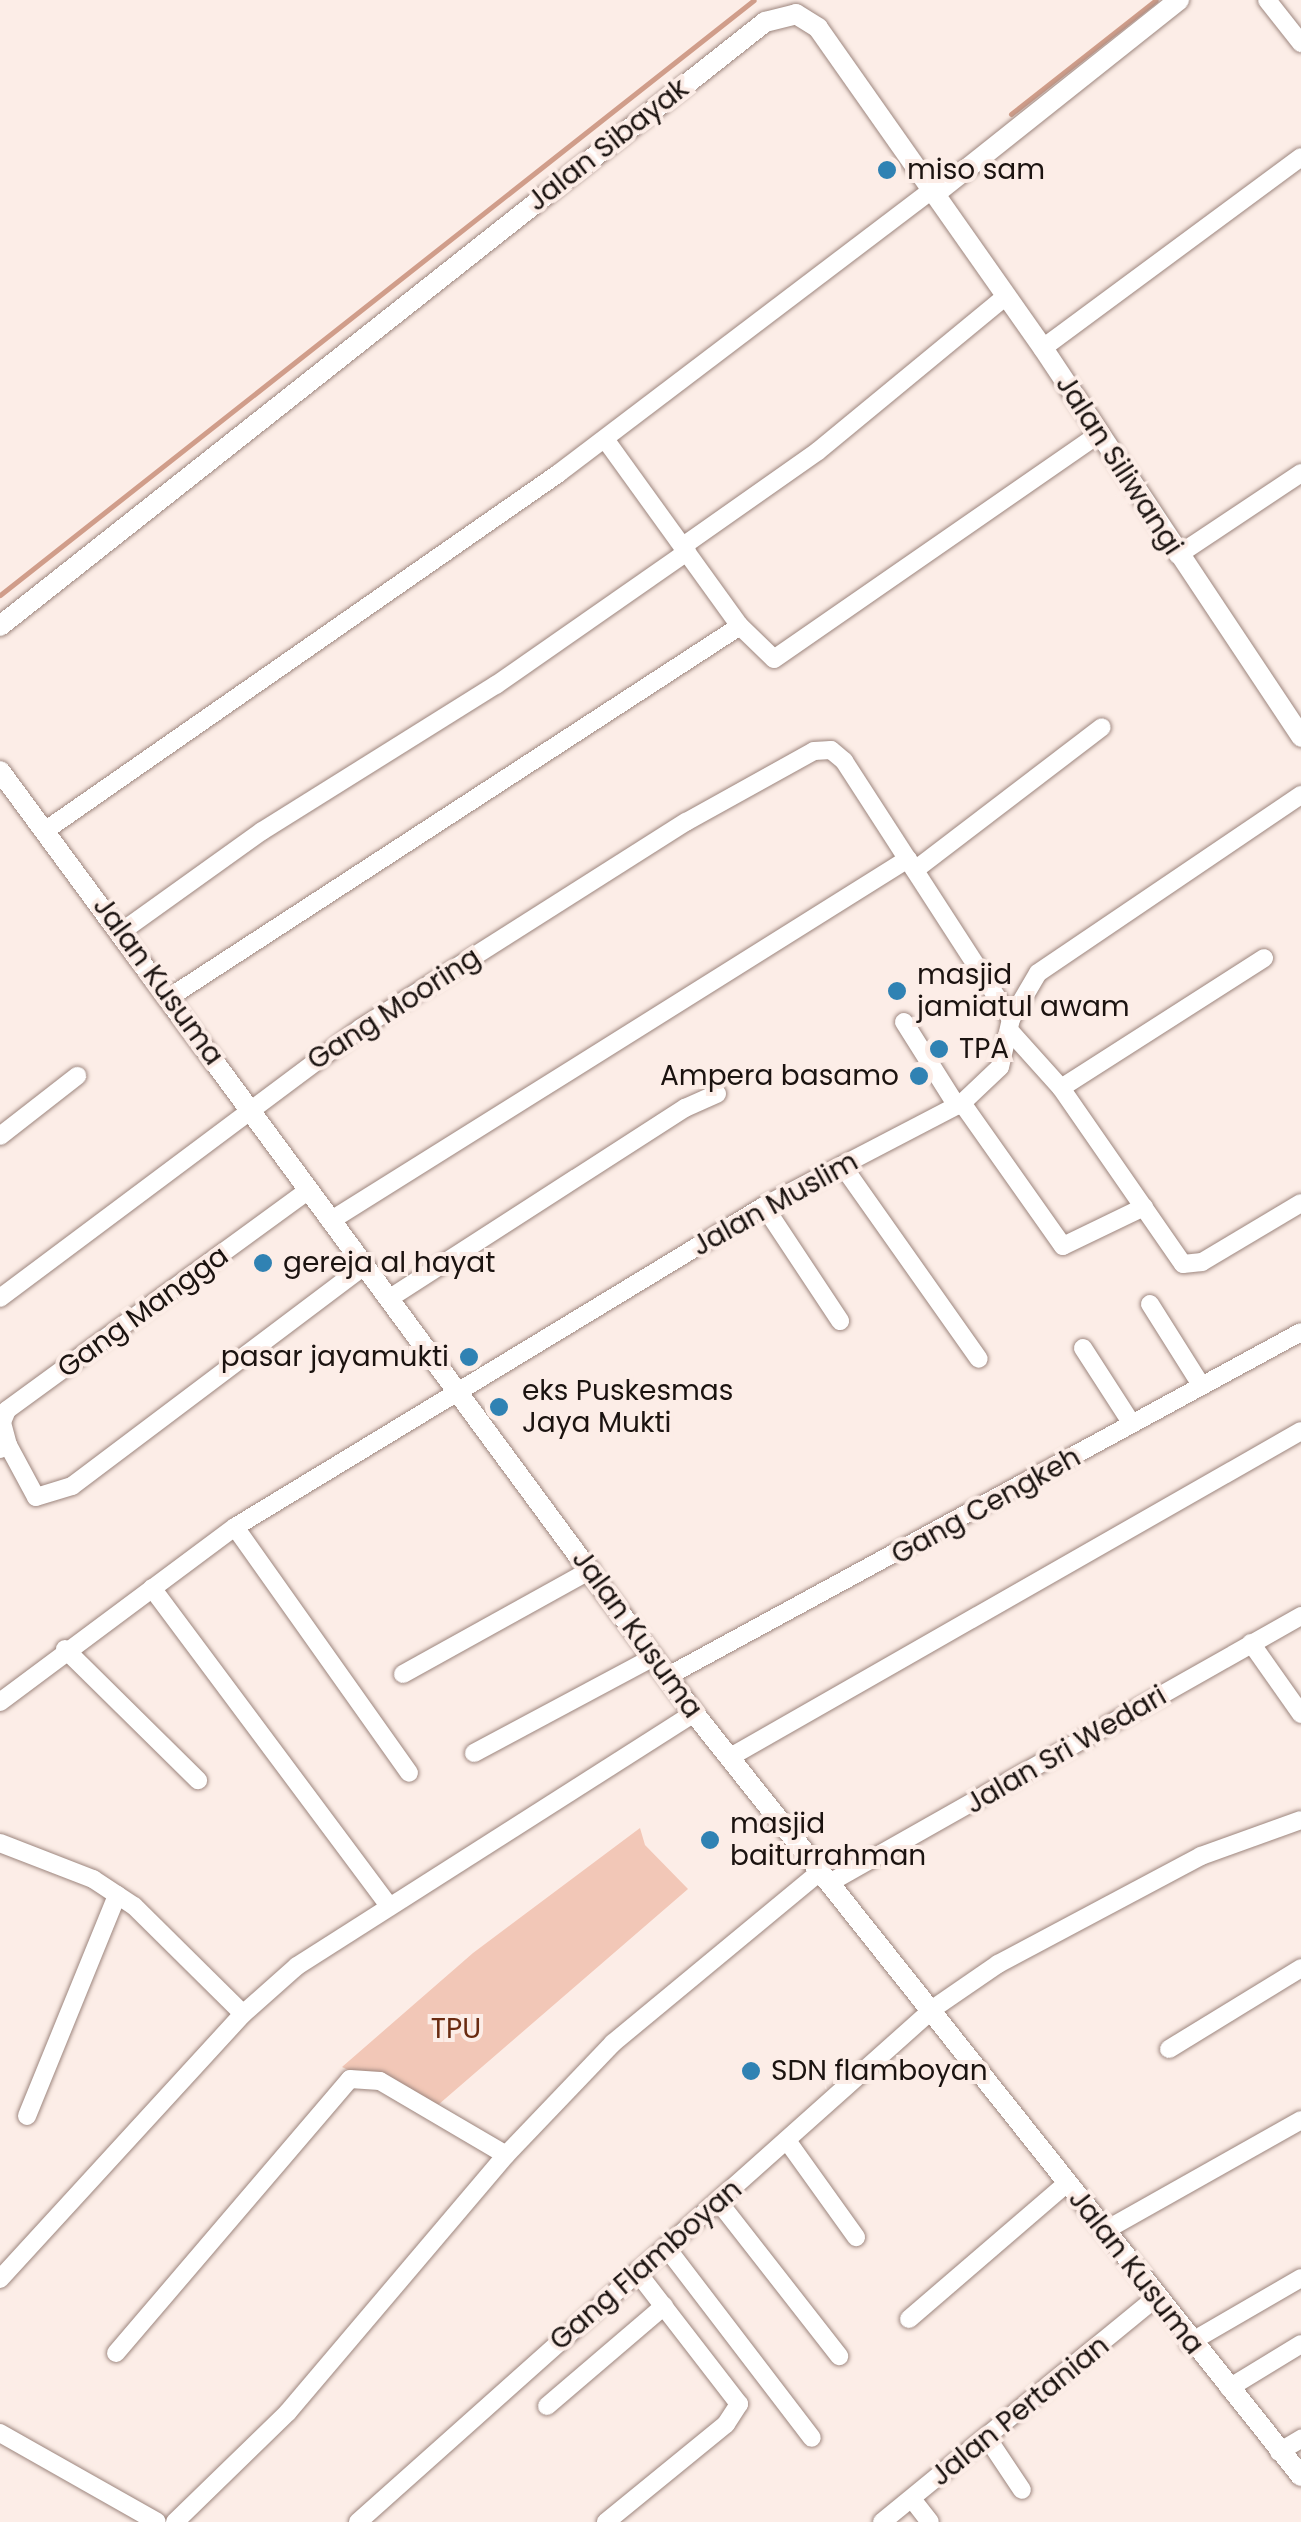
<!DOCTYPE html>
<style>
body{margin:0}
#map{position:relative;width:1301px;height:2522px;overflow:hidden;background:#fcede7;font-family:Poppins,sans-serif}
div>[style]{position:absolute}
.green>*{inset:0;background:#f2c7b7}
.stream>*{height:5px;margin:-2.5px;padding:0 2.5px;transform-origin:2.5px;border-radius:2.5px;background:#d09d8a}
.roads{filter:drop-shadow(0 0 2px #9d867e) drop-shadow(0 0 2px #9d867e)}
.minor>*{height:18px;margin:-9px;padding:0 9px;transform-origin:9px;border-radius:9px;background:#fff}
.tertiary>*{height:20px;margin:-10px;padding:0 10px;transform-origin:10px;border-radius:10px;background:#fff}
.dots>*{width:28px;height:28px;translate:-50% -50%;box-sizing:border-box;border:5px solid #fcede7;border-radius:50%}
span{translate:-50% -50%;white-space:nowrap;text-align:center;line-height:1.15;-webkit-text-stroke:8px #fcede7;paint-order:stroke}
.street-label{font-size:28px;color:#1b1310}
.poi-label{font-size:28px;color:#1b1310}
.left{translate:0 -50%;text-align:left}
.right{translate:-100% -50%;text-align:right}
.park-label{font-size:28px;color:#6a2b11}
</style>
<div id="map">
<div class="green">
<i style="clip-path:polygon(640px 1828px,645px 1845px,688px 1889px,431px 2111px,342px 2067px,473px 1953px)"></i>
</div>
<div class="stream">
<i style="left:1011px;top:114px;width:184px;rotate:-38.2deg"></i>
<i style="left:0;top:595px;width:960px;rotate:-38.28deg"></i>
</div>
<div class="roads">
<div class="minor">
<i style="left:1267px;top:0;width:55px;rotate:51.7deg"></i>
<i style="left:1043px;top:348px;width:321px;rotate:-36.5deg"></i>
<i style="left:605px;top:439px;width:231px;rotate:54.2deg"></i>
<i style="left:740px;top:626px;width:47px;rotate:44.1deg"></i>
<i style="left:774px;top:659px;width:395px;rotate:-34.7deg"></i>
<i style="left:683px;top:546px;width:165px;rotate:-35.1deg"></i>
<i style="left:818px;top:451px;width:244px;rotate:-39.5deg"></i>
<i style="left:1178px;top:555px;width:148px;rotate:-33.7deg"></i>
<i style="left:46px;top:830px;width:625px;rotate:-34.83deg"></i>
<i style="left:559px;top:473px;width:470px;rotate:-37.2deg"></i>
<i style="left:915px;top:870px;width:235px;rotate:-37.4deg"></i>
<i style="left:121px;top:932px;width:173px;rotate:-35.6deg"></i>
<i style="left:262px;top:831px;width:276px;rotate:-32deg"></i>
<i style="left:496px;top:685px;width:233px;rotate:-34.9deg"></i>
<i style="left:170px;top:997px;width:680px;rotate:-33.06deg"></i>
<i style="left:904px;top:1022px;width:99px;rotate:57.8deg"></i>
<i style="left:1009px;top:1030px;width:78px;rotate:48.1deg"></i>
<i style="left:1061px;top:1088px;width:214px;rotate:55.3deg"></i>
<i style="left:1183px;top:1264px;width:19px;rotate:-6deg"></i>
<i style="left:1202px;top:1262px;width:115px;rotate:-30.8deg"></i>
<i style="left:1061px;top:1088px;width:241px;rotate:-32.6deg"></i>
<i style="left:962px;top:1103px;width:175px;rotate:54.8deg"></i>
<i style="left:1063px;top:1246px;width:90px;rotate:-25.7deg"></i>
<i style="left:0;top:1136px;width:98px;rotate:-37.9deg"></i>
<i style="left:842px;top:1165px;width:237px;rotate:54.8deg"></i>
<i style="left:764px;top:1206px;width:138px;rotate:56.5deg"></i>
<i style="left:330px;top:1221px;width:682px;rotate:-32.06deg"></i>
<i style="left:0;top:1298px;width:451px;rotate:-36.8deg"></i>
<i style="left:361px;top:1028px;width:385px;rotate:-32.4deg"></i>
<i style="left:686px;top:822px;width:146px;rotate:-29deg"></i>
<i style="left:814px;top:751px;width:17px;rotate:-3deg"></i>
<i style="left:831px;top:750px;width:17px;rotate:40deg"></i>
<i style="left:844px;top:761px;width:307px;rotate:57.1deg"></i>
<i style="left:390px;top:1298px;width:351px;rotate:-32.8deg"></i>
<i style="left:685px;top:1108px;width:35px;rotate:-24deg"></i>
<i style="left:1150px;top:1304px;width:96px;rotate:57.8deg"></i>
<i style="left:1083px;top:1348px;width:90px;rotate:57.2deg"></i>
<i style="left:8px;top:1445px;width:24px;rotate:-105deg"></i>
<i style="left:2px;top:1422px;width:13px;rotate:-67deg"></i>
<i style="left:7px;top:1410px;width:374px;rotate:-36.1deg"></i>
<i style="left:0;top:1449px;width:9px;rotate:-27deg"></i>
<i style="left:8px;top:1445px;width:59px;rotate:61.7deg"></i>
<i style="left:36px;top:1497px;width:38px;rotate:-17deg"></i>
<i style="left:72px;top:1486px;width:364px;rotate:-37deg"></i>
<i style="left:235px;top:1527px;width:301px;rotate:54.7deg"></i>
<i style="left:152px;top:1588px;width:395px;rotate:53.3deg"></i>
<i style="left:1251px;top:1643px;width:87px;rotate:54.8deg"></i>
<i style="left:65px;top:1649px;width:187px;rotate:44.6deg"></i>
<i style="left:403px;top:1674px;width:215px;rotate:-29deg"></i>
<i style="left:668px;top:1676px;width:720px;rotate:-28.52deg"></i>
<i style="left:0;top:1702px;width:293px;rotate:-36.7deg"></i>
<i style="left:235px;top:1527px;width:619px;rotate:-31.25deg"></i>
<i style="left:764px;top:1206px;width:223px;rotate:-27.5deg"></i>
<i style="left:962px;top:1103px;width:52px;rotate:-43.5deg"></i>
<i style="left:1000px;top:1067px;width:49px;rotate:-77.1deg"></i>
<i style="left:1011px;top:1019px;width:53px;rotate:-59.6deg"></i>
<i style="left:1038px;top:973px;width:318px;rotate:-34.1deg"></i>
<i style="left:474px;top:1753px;width:204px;rotate:-28.1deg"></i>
<i style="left:732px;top:1756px;width:655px;rotate:-29.73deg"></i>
<i style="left:0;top:1843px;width:100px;rotate:21.2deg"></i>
<i style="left:93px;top:1879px;width:49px;rotate:33.4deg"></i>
<i style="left:134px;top:1906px;width:153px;rotate:44.7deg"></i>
<i style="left:831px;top:1882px;width:540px;rotate:-29.51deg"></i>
<i style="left:1169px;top:2049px;width:155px;rotate:-31.5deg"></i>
<i style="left:27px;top:2116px;width:239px;rotate:-67.8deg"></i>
<i style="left:788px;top:2142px;width:117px;rotate:54.4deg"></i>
<i style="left:718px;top:2201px;width:197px;rotate:52deg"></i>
<i style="left:1106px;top:2230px;width:224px;rotate:-29.4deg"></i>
<i style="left:666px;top:2247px;width:240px;rotate:52.6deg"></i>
<i style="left:0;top:2279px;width:360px;rotate:-47.5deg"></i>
<i style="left:243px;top:2014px;width:72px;rotate:-41.6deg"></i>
<i style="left:297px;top:1966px;width:471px;rotate:-32.5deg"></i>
<i style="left:909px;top:2319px;width:208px;rotate:-40.7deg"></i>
<i style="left:1189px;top:2343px;width:129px;rotate:-30.1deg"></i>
<i style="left:116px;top:2353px;width:360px;rotate:-49.5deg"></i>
<i style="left:350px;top:2079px;width:30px;rotate:4deg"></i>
<i style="left:380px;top:2081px;width:146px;rotate:30.4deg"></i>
<i style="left:1229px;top:2388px;width:84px;rotate:-31.4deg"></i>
<i style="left:547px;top:2406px;width:154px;rotate:-40.5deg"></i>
<i style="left:0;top:2433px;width:180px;rotate:29.5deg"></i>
<i style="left:988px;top:2439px;width:61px;rotate:56.3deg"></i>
<i style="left:1279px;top:2452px;width:26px;rotate:-31deg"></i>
<i style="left:912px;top:2499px;width:29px;rotate:52deg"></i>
<i style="left:175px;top:2522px;width:158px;rotate:-44.2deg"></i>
<i style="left:288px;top:2412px;width:337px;rotate:-49.7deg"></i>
<i style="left:506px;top:2155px;width:155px;rotate:-46.3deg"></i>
<i style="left:613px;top:2043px;width:270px;rotate:-39.6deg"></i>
<i style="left:358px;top:2522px;width:772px;rotate:-41.74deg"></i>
<i style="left:934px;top:2008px;width:78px;rotate:-34.5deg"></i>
<i style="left:998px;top:1964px;width:230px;rotate:-28deg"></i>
<i style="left:1201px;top:1856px;width:106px;rotate:-19.8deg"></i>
<i style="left:606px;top:2522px;width:155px;rotate:-39.2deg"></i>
<i style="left:726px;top:2424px;width:24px;rotate:-57deg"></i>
<i style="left:739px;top:2404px;width:167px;rotate:-127.7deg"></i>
<i style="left:882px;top:2522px;width:354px;rotate:-39.3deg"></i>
</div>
<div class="tertiary">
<i style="left:935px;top:194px;width:312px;rotate:-38.5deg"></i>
<i style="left:0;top:626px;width:975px;rotate:-38.29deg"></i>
<i style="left:765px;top:22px;width:32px;rotate:-14deg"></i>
<i style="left:796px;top:14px;width:26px;rotate:32deg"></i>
<i style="left:818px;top:28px;width:391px;rotate:54.9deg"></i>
<i style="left:1043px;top:348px;width:467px;rotate:56.4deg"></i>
<i style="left:0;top:771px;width:1170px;rotate:53.62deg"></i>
<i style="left:694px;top:1713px;width:975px;rotate:51.5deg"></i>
</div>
</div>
<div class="dots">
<i style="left:887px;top:170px;background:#3082b3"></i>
<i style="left:897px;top:991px;background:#3082b3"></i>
<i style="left:939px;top:1049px;background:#3082b3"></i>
<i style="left:919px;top:1076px;background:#3082b3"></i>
<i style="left:263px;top:1263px;background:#3082b3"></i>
<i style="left:469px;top:1357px;background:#3082b3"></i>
<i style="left:499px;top:1407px;background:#3082b3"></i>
<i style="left:710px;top:1840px;background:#3082b3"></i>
<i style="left:751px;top:2071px;background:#3082b3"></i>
</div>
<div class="street-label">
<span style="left:608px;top:145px;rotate:-38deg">Jalan Sibayak</span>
<span style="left:1119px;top:465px;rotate:57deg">Jalan Siliwangi</span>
<span style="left:158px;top:981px;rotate:54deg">Jalan Kusuma</span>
<span style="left:394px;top:1009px;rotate:-33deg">Gang Mooring</span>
<span style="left:775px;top:1204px;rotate:-29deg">Jalan Muslim</span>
<span style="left:143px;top:1312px;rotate:-36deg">Gang Mangga</span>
<span style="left:986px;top:1506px;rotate:-29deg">Gang Cengkeh</span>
<span style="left:637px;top:1634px;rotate:54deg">Jalan Kusuma</span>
<span style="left:1066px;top:1750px;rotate:-30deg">Jalan Sri Wedari</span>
<span style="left:646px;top:2265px;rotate:-41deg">Gang Flamboyan</span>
<span style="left:1136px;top:2272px;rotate:52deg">Jalan Kusuma</span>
<span style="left:1020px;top:2411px;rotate:-39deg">Jalan Pertanian</span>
</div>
<div class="poi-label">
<span class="left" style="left:907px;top:170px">miso sam</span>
<span class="left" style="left:917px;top:991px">masjid<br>jamiatul awam</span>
<span class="left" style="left:959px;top:1049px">TPA</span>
<span class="right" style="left:899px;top:1076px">Ampera basamo</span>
<span class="left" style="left:283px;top:1263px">gereja al hayat</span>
<span class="right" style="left:449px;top:1357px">pasar jayamukti</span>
<span class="left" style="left:522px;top:1407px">eks Puskesmas<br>Jaya Mukti</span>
<span class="left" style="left:730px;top:1840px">masjid<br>baiturrahman</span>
<span class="left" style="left:771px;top:2071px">SDN flamboyan</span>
</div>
<div class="park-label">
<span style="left:456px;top:2029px">TPU</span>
</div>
</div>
